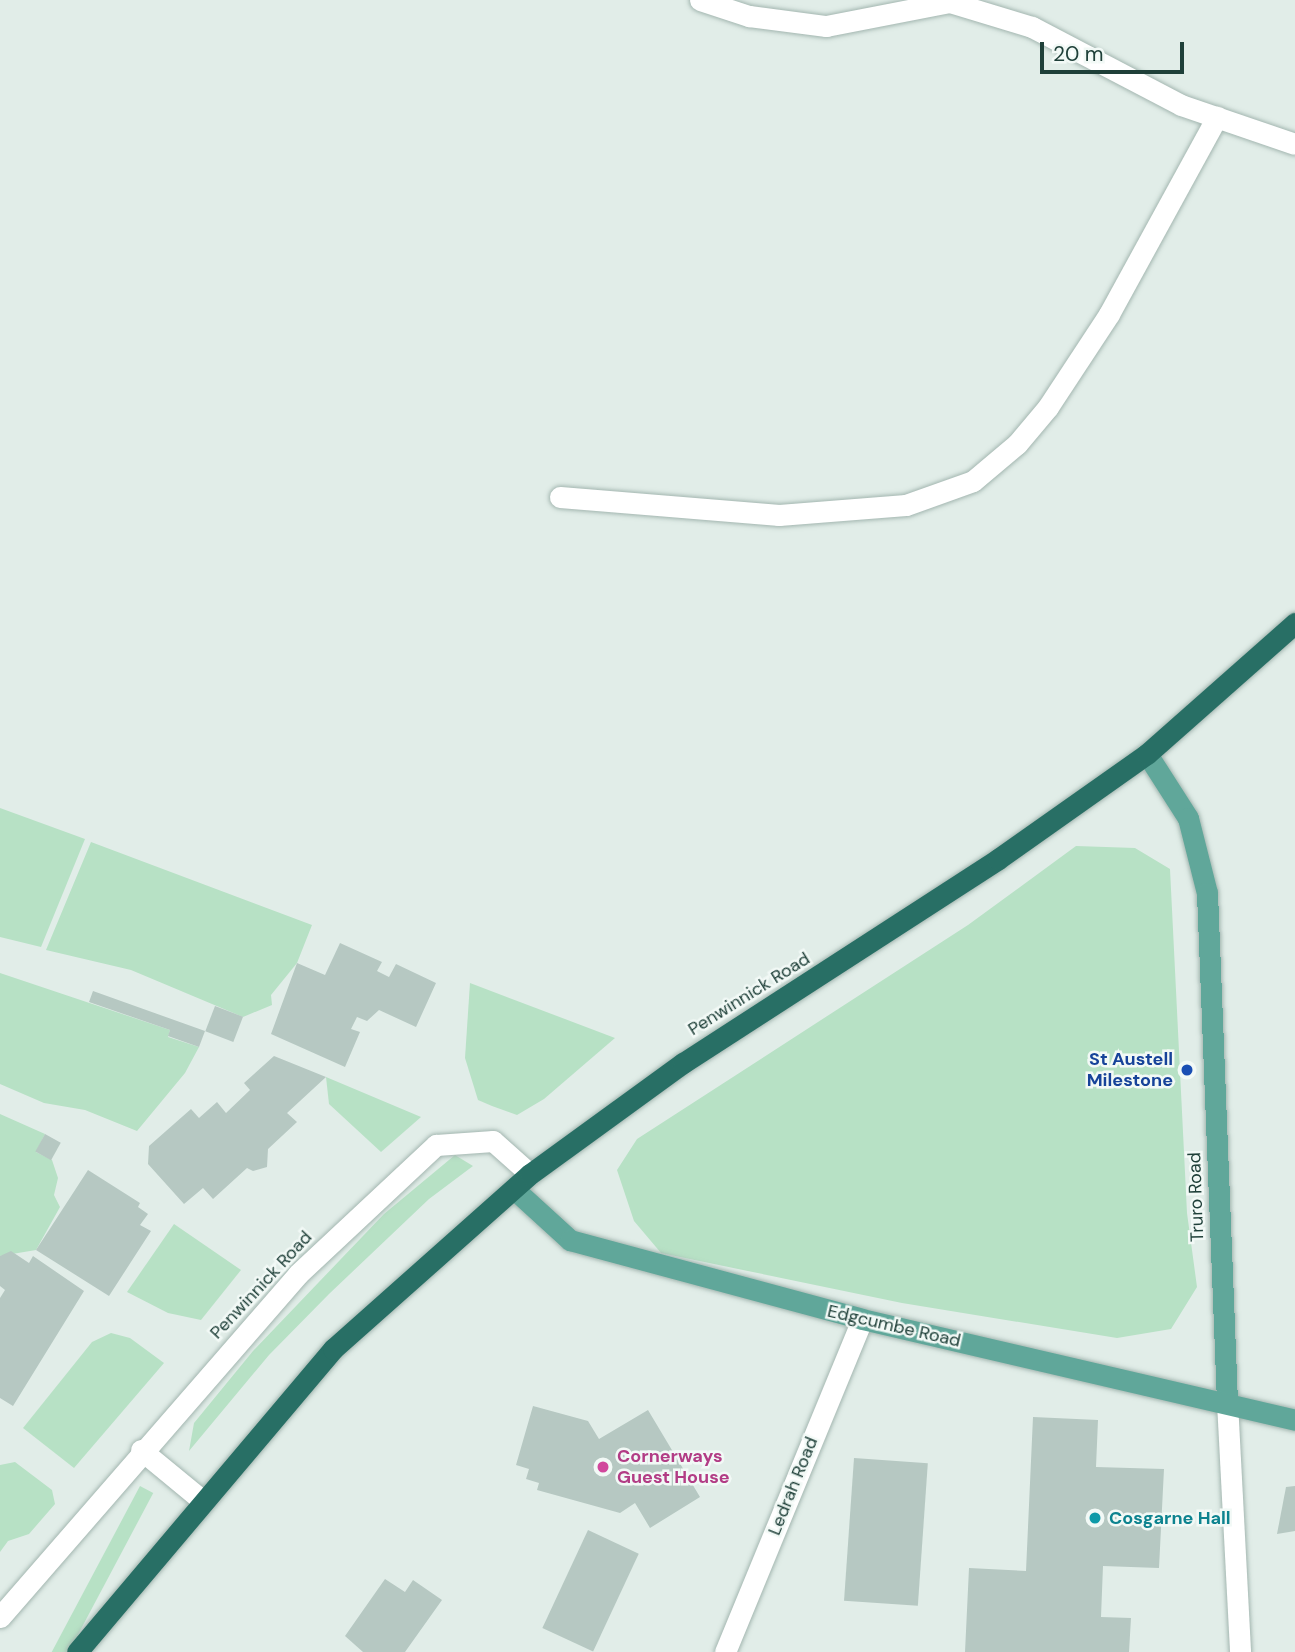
<!DOCTYPE html>
<style>
body{margin:0}
#map{position:relative;width:1295px;height:1652px;overflow:hidden;background:#e1ede8;font-family:"DM Sans",sans-serif}
div>[style]{position:absolute}
.green>*{inset:0;background:#b7e1c5;transform-origin:0 0}
.building>*{inset:0;background:#b6c8c2;transform-origin:0 0}
.roads{filter:drop-shadow(0 0 2px #a3b6b0) drop-shadow(0 0 2px #a3b6b0)}
.lane>*{height:21px;margin:-10.5px;padding:0 10.5px;transform-origin:10.5px;border-radius:10.5px;background:#fff}
.street>*{height:21px;margin:-10.5px;padding:0 10.5px;transform-origin:10.5px;border-radius:10.5px;background:#fff}
.secondary>*{height:21px;margin:-10.5px;padding:0 10.5px;transform-origin:10.5px;border-radius:10.5px;background:#fff}
.primary>*{height:21px;margin:-10.5px;padding:0 10.5px;transform-origin:10.5px;border-radius:10.5px;background:#60a79a}
.highway>*{height:21px;margin:-10.5px;padding:0 10.5px;transform-origin:10.5px;border-radius:10.5px;background:#286f65}
.dots>*{width:19px;height:19px;translate:-50% -50%;box-sizing:border-box;border:4px solid #f2f9f6;border-radius:50%}
span{translate:-50% -50%;white-space:nowrap;text-align:center;line-height:1.15;-webkit-text-stroke:5px #f2f9f6;paint-order:stroke}
.street-label{font-size:18px;color:#1f4039}
.transit-label{font-size:18px;color:#164399;font-weight:700}
.right{translate:-100% -50%;text-align:right}
.hotel-label{font-size:18px;color:#b23c85;font-weight:700}
.left{translate:0 -50%;text-align:left}
.culture-label{font-size:18px;color:#0d838f;font-weight:700}
.scale{position:absolute;left:1040px;top:42px;width:144px;height:32px;box-sizing:border-box;border:4px solid #1f4039;border-top:0;padding-left:9px;font-size:21px;line-height:24px;white-space:nowrap;color:#1f4039;-webkit-text-stroke:5px #f2f9f6;paint-order:stroke}
</style>
<div id="map">
<div class="green">
<i style="clip-path:polygon(0 808px,85px 839px,41px 947px,0 937px)"></i>
<i style="clip-path:polygon(91px 842px,312px 925px,297px 963px,271px 995px,272px 1005px,243px 1017px,131px 970px,46px 950px)"></i>
<i style="clip-path:polygon(1076px 846px,1135px 848px,1170px 869px,1187px 1213px,1197px 1287px,1171px 1329px,1117px 1338px,902px 1303px,661px 1253px,634px 1221px,617px 1170px,637px 1139px,968px 925px)"></i>
<i style="clip-path:polygon(0 973px,170px 1030px,168px 1037px,199px 1047px,185px 1073px,137px 1131px,85px 1110px,44px 1103px,0 1084px)"></i>
<i style="clip-path:polygon(470px 983px,615px 1038px,544px 1099px,517px 1115px,492px 1106px,478px 1100px,465px 1058px)"></i>
<i style="clip-path:polygon(326px 1077px,421px 1117px,381px 1152px,329px 1104px)"></i>
<i style="clip-path:polygon(0 1114px,45px 1134px,36px 1152px,52px 1160px,58px 1178px,54px 1195px,60px 1207px,36px 1250px,0 1256px)"></i>
<i style="clip-path:polygon(455px 1155px,473px 1166px,429px 1199px,329px 1294px,269px 1355px,189px 1451px,194px 1423px,253px 1351px,384px 1214px)"></i>
<i style="clip-path:polygon(174px 1224px,241px 1270px,201px 1320px,168px 1313px,127px 1292px)"></i>
<i style="clip-path:polygon(111px 1333px,130px 1338px,164px 1363px,74px 1468px,23px 1428px,92px 1342px)"></i>
<i style="clip-path:polygon(15px 1462px,52px 1490px,55px 1504px,29px 1534px,8px 1541px,0 1552px,0 1465px)"></i>
<i style="left:140px;top:1486px;width:15px;height:217px;rotate:28deg"></i>
</div>
<div class="building">
<i style="clip-path:polygon(340px 943px,382px 962px,377px 971px,389px 977px,396px 964px,436px 983px,416px 1027px,379px 1010px,367px 1021px,357px 1017px,351px 1029px,360px 1032px,345px 1067px,271px 1034px,297px 963px,325px 975px)"></i>
<i style="clip-path:polygon(93px 991px,205px 1031px,199px 1047px,168px 1036px,170px 1030px,89px 1002px)"></i>
<i style="left:215px;top:1006px;width:30px;height:27px;rotate:21deg"></i>
<i style="clip-path:polygon(274px 1056px,326px 1077px,287px 1113px,297px 1122px,268px 1149px,267px 1167px,253px 1171px,247px 1168px,213px 1199px,203px 1188px,184px 1204px,148px 1164px,149px 1146px,191px 1109px,199px 1118px,217px 1102px,226px 1113px,250px 1090px,244px 1083px)"></i>
<i style="left:45px;top:1134px;width:18px;height:20px;rotate:29deg"></i>
<i style="clip-path:polygon(88px 1170px,140px 1203px,138px 1207px,148px 1214px,140px 1225px,151px 1231px,109px 1296px,36px 1250px)"></i>
<i style="clip-path:polygon(11px 1251px,29px 1263px,33px 1256px,84px 1291px,13px 1406px,0 1398px,0 1298px,5px 1290px,0 1286px,0 1256px)"></i>
<i style="clip-path:polygon(533px 1406px,588px 1421px,599px 1439px,648px 1410px,700px 1497px,650px 1528px,635px 1503px,620px 1513px,537px 1490px,539px 1483px,526px 1479px,529px 1469px,516px 1465px)"></i>
<i style="clip-path:polygon(1033px 1417px,1098px 1420px,1096px 1467px,1164px 1469px,1159px 1568px,1103px 1566px,1101px 1617px,1131px 1618px,1129px 1652px,965px 1652px,969px 1568px,1026px 1571px)"></i>
<i style="left:854px;top:1458px;width:74px;height:143px;rotate:4deg"></i>
<i style="clip-path:polygon(1295px 1486px,1295px 1531px,1277px 1534px,1286px 1487px)"></i>
<i style="left:588px;top:1530px;width:56px;height:108px;rotate:25deg"></i>
<i style="clip-path:polygon(385px 1579px,405px 1592px,413px 1580px,442px 1600px,405px 1652px,363px 1652px,345px 1636px)"></i>
</div>
<div class="roads">
<div class="lane">
<i style="left:700px;top:0;width:52px;rotate:18.1deg"></i>
<i style="left:749px;top:16px;width:78px;rotate:7.4deg"></i>
<i style="left:826px;top:26px;width:126px;rotate:-11deg"></i>
<i style="left:943px;top:0;width:93px;rotate:16.9deg"></i>
<i style="left:1032px;top:27px;width:168px;rotate:27.6deg"></i>
<i style="left:1181px;top:105px;width:120px;rotate:18.9deg"></i>
<i style="left:560px;top:497px;width:220px;rotate:4.7deg"></i>
<i style="left:779px;top:515px;width:127px;rotate:-4.5deg"></i>
<i style="left:906px;top:505px;width:71px;rotate:-19.7deg"></i>
<i style="left:973px;top:481px;width:57px;rotate:-40.1deg"></i>
<i style="left:1017px;top:444px;width:48px;rotate:-50deg"></i>
<i style="left:1048px;top:407px;width:111px;rotate:-56.7deg"></i>
<i style="left:1109px;top:314px;width:225px;rotate:-61.3deg"></i>
</div>
<div class="street">
<i style="left:141px;top:1450px;width:80px;rotate:39.4deg"></i>
<i style="left:0;top:1617px;width:454px;rotate:-49deg"></i>
<i style="left:298px;top:1274px;width:189px;rotate:-43.1deg"></i>
<i style="left:436px;top:1145px;width:57px;rotate:-4deg"></i>
<i style="left:493px;top:1141px;width:50px;rotate:41.7deg"></i>
<i style="left:725px;top:1652px;width:360px;rotate:-67.6deg"></i>
</div>
<div class="secondary">
<i style="left:1227px;top:1402px;width:250px;rotate:87deg"></i>
</div>
<div class="primary">
<i style="left:1147px;top:754px;width:76px;rotate:57.4deg"></i>
<i style="left:1188px;top:818px;width:77px;rotate:75.8deg"></i>
<i style="left:1207px;top:893px;width:509px;rotate:87.75deg"></i>
<i style="left:514px;top:1189px;width:76px;rotate:42.3deg"></i>
<i style="left:570px;top:1240px;width:302px;rotate:15.1deg"></i>
<i style="left:862px;top:1319px;width:445px;rotate:13.1deg"></i>
</div>
<div class="highway">
<i style="left:77px;top:1652px;width:397px;rotate:-49.8deg"></i>
<i style="left:333px;top:1349px;width:264px;rotate:-41.6deg"></i>
<i style="left:530px;top:1174px;width:189px;rotate:-36deg"></i>
<i style="left:683px;top:1063px;width:375px;rotate:-32.9deg"></i>
<i style="left:998px;top:859px;width:182px;rotate:-35.2deg"></i>
<i style="left:1147px;top:754px;width:198px;rotate:-41.5deg"></i>
</div>
</div>
<div class="dots">
<i style="left:1187px;top:1070px;background:#1a4fb4"></i>
<i style="left:603px;top:1467px;background:#d1479c"></i>
<i style="left:1095px;top:1518px;background:#0f9aa8"></i>
</div>
<div class="street-label">
<span style="left:749px;top:994px;rotate:-32deg">Penwinnick Road</span>
<span style="left:1196px;top:1197px;rotate:-92deg">Truro Road</span>
<span style="left:261px;top:1285px;rotate:-47deg">Penwinnick Road</span>
<span style="left:894px;top:1326px;rotate:13deg">Edgcumbe Road</span>
<span style="left:793px;top:1486px;rotate:-68deg">Ledrah Road</span>
</div>
<div class="transit-label">
<span class="right" style="left:1173px;top:1070px">St Austell<br>Milestone</span>
</div>
<div class="hotel-label">
<span class="left" style="left:617px;top:1467px">Cornerways<br>Guest House</span>
</div>
<div class="culture-label">
<span class="left" style="left:1109px;top:1518px">Cosgarne Hall</span>
</div>
<div class="scale">20 m</div>
</div>
